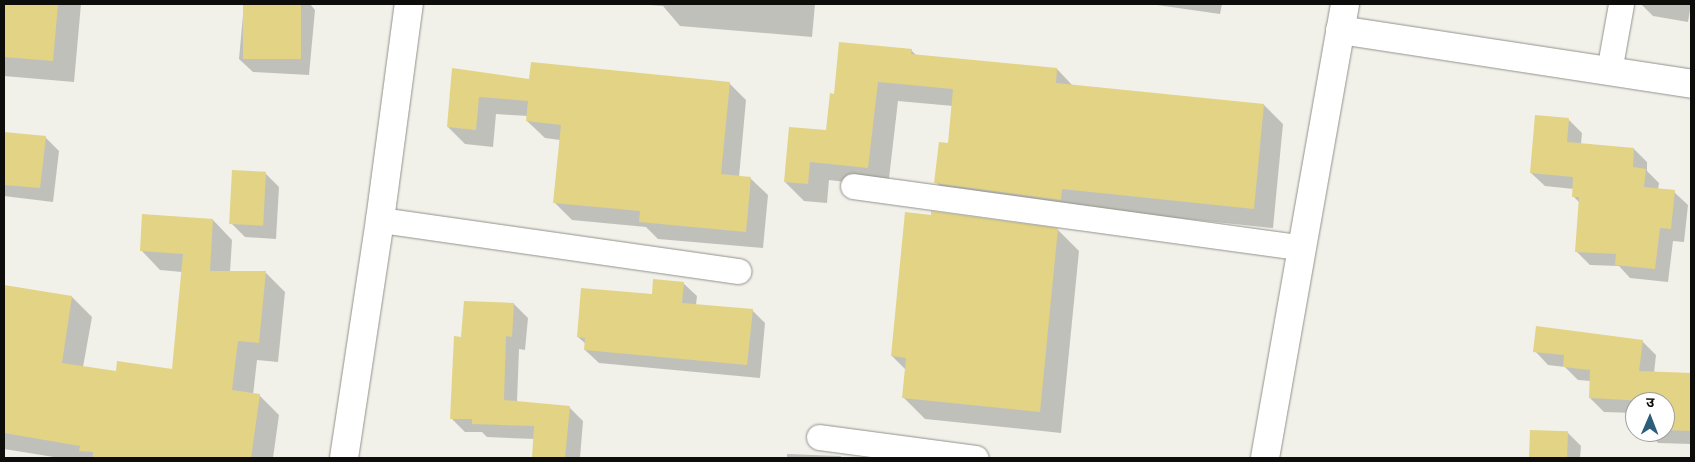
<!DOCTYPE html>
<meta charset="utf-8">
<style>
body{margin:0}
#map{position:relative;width:1695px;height:462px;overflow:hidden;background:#f1f0e9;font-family:"Nunito Sans","Noto Sans Devanagari",sans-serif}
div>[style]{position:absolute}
.shadow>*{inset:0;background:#0003}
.building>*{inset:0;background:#e2d385;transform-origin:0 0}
.roads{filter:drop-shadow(0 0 1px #93928c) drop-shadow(0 0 1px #93928c)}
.minor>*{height:25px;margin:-12.5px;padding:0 12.5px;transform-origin:12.5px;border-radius:12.5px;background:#fff}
.tertiary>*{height:28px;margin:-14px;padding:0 14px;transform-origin:14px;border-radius:14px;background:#fff}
span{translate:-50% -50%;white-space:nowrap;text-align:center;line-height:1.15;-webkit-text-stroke:4.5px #fff;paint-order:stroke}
.frame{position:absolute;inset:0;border:5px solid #0d0d0b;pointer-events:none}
.north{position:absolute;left:1625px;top:392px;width:50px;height:50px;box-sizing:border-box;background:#fff;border:1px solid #9e9e9d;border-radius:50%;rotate:1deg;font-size:14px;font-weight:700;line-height:20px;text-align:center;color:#0d0d0b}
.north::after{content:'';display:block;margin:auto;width:18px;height:22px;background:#2c5d7b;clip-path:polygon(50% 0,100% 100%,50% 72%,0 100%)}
</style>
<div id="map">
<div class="shadow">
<i style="clip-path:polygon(4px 4px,81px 4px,74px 82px,4px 76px)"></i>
<i style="clip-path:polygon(244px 4px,310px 4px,315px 10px,309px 75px,253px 72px,239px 59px)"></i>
<i style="clip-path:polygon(636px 4px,815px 4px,812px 37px,680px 26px,663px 6px)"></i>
<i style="clip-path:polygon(1150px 4px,1222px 4px,1220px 14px)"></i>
<i style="clip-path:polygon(1641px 4px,1691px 4px,1688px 22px,1653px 16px)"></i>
<i style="clip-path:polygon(911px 50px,917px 56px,1057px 69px,1073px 86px,1264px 105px,1283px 124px,1273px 228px,1081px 208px,955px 202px,936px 182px,949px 144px,953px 106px,898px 101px,888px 187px,829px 180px,827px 203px,804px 201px,785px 182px,827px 131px,835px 95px)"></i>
<i style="clip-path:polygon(453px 70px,530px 80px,729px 83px,746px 100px,739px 177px,750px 178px,768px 195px,763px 248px,658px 239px,646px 227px,572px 220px,555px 203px,560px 140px,545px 138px,527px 121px,528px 116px,496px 114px,493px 147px,465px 144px,448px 127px)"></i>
<i style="clip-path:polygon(1569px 120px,1582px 133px,1581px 144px,1634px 149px,1647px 162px,1647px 171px,1659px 183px,1658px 190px,1674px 192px,1688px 205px,1684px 242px,1673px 241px,1668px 282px,1630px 278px,1619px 266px,1590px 265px,1576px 251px,1580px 203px,1573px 196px,1574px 189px,1545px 186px,1531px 173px)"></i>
<i style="clip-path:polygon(4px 133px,45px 137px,59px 151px,53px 202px,4px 196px)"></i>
<i style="clip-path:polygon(265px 173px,279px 187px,276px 239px,245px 237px,231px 223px)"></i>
<i style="clip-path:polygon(213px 220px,232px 240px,230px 272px,266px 273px,285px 292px,278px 362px,257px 360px,253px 395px,259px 395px,279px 415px,273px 458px,60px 458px,4px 449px,4px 286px,72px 297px,92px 317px,83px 367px,117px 372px,173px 371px,182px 272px,160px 270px,141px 250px)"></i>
<i style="clip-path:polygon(1058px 230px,1079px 251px,1061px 433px,925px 419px,904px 398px,906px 370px,892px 356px)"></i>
<i style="clip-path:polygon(683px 283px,697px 296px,696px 305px,752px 310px,765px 323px,760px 378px,599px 363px,585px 350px,586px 344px,578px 337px,653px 295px)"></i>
<i style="clip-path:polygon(514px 304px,528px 318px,525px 350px,519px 349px,517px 402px,569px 407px,583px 421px,580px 458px,533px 458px,535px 439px,487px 437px,482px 432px,465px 432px,451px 418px,462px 338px)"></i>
<i style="clip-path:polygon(1642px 341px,1656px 355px,1654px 373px,1691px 375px,1691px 444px,1658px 443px,1648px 432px,1665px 432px,1665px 402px,1635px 402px,1635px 413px,1604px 412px,1590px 398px,1591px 381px,1578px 380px,1565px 367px,1548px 365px,1535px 351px)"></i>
<i style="clip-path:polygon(1531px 431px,1567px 432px,1581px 446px,1580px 458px,1530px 458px)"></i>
<i style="clip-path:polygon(787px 454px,840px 456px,843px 458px,774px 458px,787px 458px)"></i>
</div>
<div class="building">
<i style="clip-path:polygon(4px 4px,58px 4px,53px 61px,4px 57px)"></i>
<i style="left:243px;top:4px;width:58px;height:55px"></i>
<i style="clip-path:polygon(839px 42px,912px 49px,911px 54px,1057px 68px,1056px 83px,1264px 104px,1254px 209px,1062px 189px,1061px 200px,934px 183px,939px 142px,948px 143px,953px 89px,878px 82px,868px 168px,810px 162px,808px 184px,784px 182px,789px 127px,826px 130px,830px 93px,834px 94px)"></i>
<i style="clip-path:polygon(531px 62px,730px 82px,721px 174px,751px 177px,746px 232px,639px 222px,640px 211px,553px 203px,561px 125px,526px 121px,528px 101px,479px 97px,476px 130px,447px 127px,452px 68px,529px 79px)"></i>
<i style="clip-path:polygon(1535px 115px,1569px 118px,1567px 142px,1634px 148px,1633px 167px,1646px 169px,1644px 187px,1675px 190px,1671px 229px,1660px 228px,1655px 269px,1615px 265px,1616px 254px,1575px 252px,1579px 197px,1572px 197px,1573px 177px,1530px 173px)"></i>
<i style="clip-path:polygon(4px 132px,46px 136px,40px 188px,4px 185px)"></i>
<i style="left:232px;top:170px;width:34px;height:54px;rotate:3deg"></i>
<i style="clip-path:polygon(931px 211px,1058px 228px,1040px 412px,902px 398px,906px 358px,891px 356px,905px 212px,931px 215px)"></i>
<i style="clip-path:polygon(142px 214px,213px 219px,210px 271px,266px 271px,259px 343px,238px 341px,232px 390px,260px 394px,251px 458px,93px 458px,93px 452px,79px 451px,80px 446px,4px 433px,4px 285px,72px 296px,62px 363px,116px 371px,117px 361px,172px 369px,183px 254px,140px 251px)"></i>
<i style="clip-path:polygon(653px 279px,684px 282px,682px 303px,753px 309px,747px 365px,584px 350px,585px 338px,577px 337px,581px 288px,652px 294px)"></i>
<i style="clip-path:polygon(464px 301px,514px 303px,512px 337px,506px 336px,504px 400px,570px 406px,565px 458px,532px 458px,534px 426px,472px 424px,472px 419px,450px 419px,454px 336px,461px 337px)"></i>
<i style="clip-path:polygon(1536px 326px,1643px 340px,1639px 371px,1691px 373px,1691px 431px,1665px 430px,1665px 402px,1589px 398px,1590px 370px,1563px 367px,1564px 355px,1533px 352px)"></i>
<i style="left:1530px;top:430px;width:38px;height:28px;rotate:2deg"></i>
</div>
<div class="roads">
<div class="minor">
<i style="left:1609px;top:71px;width:68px;rotate:-79.8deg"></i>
<i style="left:853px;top:186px;width:452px;rotate:7.8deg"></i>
<i style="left:380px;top:220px;width:362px;rotate:8.1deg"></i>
<i style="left:819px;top:437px;width:158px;rotate:7.6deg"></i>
</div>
<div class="tertiary">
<i style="left:1340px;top:30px;width:355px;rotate:8.7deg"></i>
<i style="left:344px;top:458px;width:241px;rotate:-81.4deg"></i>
<i style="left:380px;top:220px;width:218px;rotate:-82.4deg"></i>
<i style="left:1265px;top:458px;width:461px;rotate:-80deg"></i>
</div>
</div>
<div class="frame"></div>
<div class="north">उ</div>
</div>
